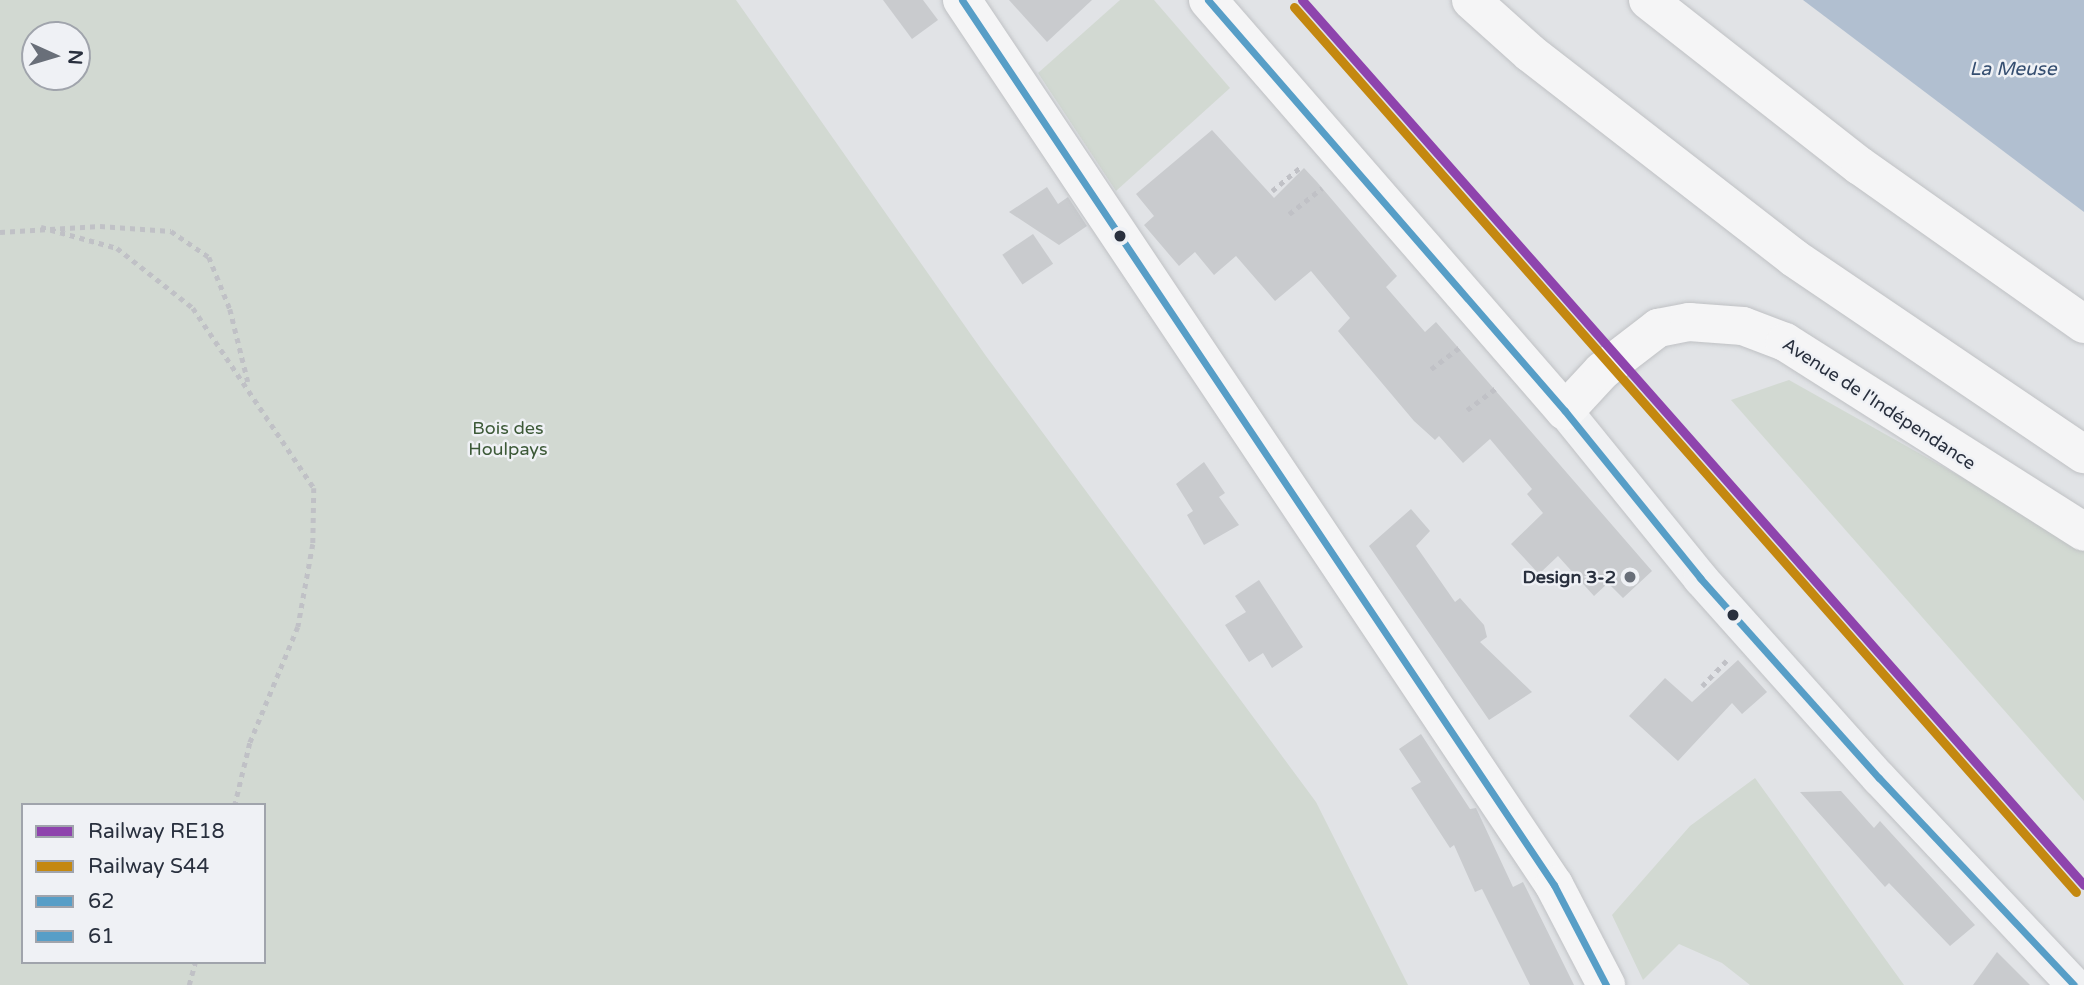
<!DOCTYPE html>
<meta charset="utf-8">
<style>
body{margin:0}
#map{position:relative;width:2084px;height:985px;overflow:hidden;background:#e1e3e6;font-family:"Varela Round",sans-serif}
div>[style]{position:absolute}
.green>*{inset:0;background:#d2d9d2}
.water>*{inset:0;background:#b1bfd0}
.building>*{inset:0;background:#c9cbce;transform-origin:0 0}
.path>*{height:4.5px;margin-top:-2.25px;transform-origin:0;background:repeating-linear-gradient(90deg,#c0c1c6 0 5px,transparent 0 10px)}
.roads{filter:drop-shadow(0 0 2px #bfc1c4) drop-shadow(0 0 2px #bfc1c4)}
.minor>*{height:35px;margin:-17.5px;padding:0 17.5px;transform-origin:17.5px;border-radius:17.5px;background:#f0f1f3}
.major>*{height:38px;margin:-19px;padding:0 19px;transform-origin:19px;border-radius:19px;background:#f5f5f6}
.highway>*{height:38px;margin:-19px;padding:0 19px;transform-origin:19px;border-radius:19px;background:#f5f5f6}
.bus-1>*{height:7px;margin:-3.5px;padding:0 3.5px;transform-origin:3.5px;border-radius:3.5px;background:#579ec7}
.bus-2>*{height:7px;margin:-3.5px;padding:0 3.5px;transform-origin:3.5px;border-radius:3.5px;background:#579ec7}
.rail-1>*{height:9px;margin:-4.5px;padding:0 4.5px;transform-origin:4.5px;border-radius:4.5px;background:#8e44ad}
.rail-2>*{height:9px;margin:-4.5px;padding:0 4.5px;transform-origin:4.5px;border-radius:4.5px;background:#c48810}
.dots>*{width:19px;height:19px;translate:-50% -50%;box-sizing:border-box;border:4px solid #eff1f5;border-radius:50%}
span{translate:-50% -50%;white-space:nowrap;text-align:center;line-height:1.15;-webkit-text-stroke:5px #eff1f5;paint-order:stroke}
.street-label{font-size:18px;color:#29303e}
.park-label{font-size:18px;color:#3c5937}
.poi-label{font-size:18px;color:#29303e;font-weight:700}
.right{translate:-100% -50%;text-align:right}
.water-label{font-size:19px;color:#354e70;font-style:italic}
.legend{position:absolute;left:21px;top:803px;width:245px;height:161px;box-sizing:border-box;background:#eff1f5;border:2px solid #a0a4ac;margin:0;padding:9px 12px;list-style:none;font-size:21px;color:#29303e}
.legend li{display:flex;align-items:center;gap:14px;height:35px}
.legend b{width:35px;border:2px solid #a0a4ac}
.north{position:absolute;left:21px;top:21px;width:70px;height:70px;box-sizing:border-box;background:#eff1f5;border:2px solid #a0a4ac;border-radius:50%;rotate:94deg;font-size:19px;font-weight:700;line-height:28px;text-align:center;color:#29303e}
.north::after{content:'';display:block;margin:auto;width:24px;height:32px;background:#696f79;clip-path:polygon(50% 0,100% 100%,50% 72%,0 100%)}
</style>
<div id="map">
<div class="green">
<i style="clip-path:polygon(evenodd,0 0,736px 0,986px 356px,1316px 802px,1408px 985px,0 985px,0 0,77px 35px,77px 77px,35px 77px,35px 35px,77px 35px,0 0,23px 805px,264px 805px,264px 962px,23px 962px,23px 805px)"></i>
<i style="clip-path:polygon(1120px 0,1154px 0,1230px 88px,1116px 191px,1038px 73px)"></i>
<i style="clip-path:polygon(1789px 380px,2084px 546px,2084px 801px,1731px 400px)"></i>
<i style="clip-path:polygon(1755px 778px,1904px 985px,1750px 985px,1722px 963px,1679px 944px,1643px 980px,1612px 915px,1690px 826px)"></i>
</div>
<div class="water">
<i style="clip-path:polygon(1803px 0,2084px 0,2084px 212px)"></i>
</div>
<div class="building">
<i style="clip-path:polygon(883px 0,923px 0,938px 20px,912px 39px)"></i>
<i style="clip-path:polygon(1009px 0,1092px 0,1047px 42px)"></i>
<i style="clip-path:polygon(1212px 130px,1274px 198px,1304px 168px,1317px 182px,1397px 276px,1386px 287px,1425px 332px,1436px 322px,1652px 571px,1623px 598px,1608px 583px,1594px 596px,1558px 556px,1539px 574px,1511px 544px,1543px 513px,1527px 494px,1532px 489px,1490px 439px,1463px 463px,1439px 436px,1435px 440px,1414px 421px,1338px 331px,1350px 318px,1311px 271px,1275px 301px,1236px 256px,1214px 275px,1195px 252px,1179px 266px,1144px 225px,1154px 216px,1136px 194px)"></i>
<i style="clip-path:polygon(1047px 187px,1058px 204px,1068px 197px,1087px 226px,1059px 245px,1009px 212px)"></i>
<i style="left:1033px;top:234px;width:36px;height:37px;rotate:56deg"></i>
<i style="clip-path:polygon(1204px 462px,1225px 493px,1219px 497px,1239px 525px,1204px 545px,1187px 515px,1193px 511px,1176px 484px)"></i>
<i style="clip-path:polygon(1411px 509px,1430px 531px,1416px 546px,1455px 602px,1460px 598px,1484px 625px,1487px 637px,1480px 642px,1532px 692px,1489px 720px,1369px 546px)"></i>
<i style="clip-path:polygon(1259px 580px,1303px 647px,1272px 668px,1263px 653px,1249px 662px,1225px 625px,1246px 612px,1235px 596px)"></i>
<i style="clip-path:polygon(1738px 660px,1767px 692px,1742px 714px,1732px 703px,1678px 761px,1629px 716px,1665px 678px,1692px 702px)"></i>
<i style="clip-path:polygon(1421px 734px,1470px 809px,1476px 808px,1513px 887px,1523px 882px,1574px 985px,1530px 985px,1482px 889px,1475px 892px,1454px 845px,1450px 848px,1411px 788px,1421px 782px,1399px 749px)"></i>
<i style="clip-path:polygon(1841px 791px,1874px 828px,1880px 821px,1975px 925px,1950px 946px,1889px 883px,1885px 887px,1800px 792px)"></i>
<i style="clip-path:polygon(1997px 952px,2030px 985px,1973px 985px)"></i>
</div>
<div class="path">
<i style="left:1272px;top:191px;width:39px;rotate:-40deg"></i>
<i style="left:1289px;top:214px;width:42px;rotate:-38.2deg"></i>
<i style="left:41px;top:227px;width:79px;rotate:15.4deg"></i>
<i style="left:117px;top:248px;width:97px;rotate:38.3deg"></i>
<i style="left:193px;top:308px;width:217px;rotate:56.1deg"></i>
<i style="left:314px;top:488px;width:56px;rotate:91deg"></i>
<i style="left:313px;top:544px;width:84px;rotate:100.2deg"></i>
<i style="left:298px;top:627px;width:126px;rotate:112.5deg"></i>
<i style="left:250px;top:743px;width:64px;rotate:103.6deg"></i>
<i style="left:0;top:232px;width:100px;rotate:-3.4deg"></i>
<i style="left:100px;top:226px;width:71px;rotate:4deg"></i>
<i style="left:171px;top:231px;width:46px;rotate:34.4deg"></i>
<i style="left:209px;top:257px;width:56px;rotate:68deg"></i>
<i style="left:230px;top:309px;width:75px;rotate:76.1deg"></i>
<i style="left:1431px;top:369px;width:36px;rotate:-37deg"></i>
<i style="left:1467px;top:410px;width:36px;rotate:-37deg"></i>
<i style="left:1702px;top:686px;width:37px;rotate:-46deg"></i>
<i style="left:189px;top:985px;width:24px;rotate:-75deg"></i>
</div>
<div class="roads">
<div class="minor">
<i style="left:1565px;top:411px;width:215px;rotate:51deg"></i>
<i style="left:1700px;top:578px;width:268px;rotate:48.2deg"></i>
<i style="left:1879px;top:778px;width:284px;rotate:46.7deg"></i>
</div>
<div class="major">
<i style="left:962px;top:0;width:1065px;rotate:56.22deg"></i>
<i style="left:1554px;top:885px;width:113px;rotate:62.5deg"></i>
<i style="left:1208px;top:0;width:544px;rotate:49.02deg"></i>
<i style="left:1565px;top:411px;width:54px;rotate:-47.2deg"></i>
<i style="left:1602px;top:371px;width:71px;rotate:-37.5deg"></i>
<i style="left:1658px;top:328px;width:32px;rotate:-11deg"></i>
<i style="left:1689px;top:322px;width:54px;rotate:4.2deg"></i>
<i style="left:1743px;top:326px;width:45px;rotate:20.9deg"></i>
<i style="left:1785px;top:342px;width:354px;rotate:32.4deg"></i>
</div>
<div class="highway">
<i style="left:1471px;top:0;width:79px;rotate:41.9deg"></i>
<i style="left:1530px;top:53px;width:334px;rotate:37.8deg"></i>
<i style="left:1794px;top:258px;width:350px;rotate:34.1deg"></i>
<i style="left:1648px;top:0;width:269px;rotate:38.1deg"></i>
<i style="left:1860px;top:166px;width:274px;rotate:35.2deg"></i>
</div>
</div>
<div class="bus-1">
<i style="left:962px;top:0;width:1065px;rotate:56.22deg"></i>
<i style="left:1554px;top:885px;width:113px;rotate:62.5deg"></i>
</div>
<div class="bus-2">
<i style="left:1208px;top:0;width:544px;rotate:49.02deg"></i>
<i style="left:1565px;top:411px;width:215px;rotate:51deg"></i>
<i style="left:1700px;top:578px;width:268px;rotate:48.2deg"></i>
<i style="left:1879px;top:778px;width:284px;rotate:46.7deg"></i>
</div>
<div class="rail-1">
<i style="left:1302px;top:0;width:1181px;rotate:48.54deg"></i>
</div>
<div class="rail-2">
<i style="left:1294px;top:7px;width:1181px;rotate:48.54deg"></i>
</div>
<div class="dots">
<i style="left:1120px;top:236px;background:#29303e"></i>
<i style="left:1630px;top:577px;background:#696f79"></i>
<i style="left:1733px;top:615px;background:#29303e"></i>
</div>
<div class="street-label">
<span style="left:1879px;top:404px;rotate:33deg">Avenue de l'Indépendance</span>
</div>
<div class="park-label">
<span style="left:508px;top:439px">Bois des<br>Houlpays</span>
</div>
<div class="poi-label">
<span class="right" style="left:1616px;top:577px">Design 3-2</span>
</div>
<div class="water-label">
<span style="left:2013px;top:70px">La Meuse</span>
</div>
<ul class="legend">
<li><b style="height:9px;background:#8e44ad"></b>Railway RE18</li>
<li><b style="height:9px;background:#c48810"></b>Railway S44</li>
<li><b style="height:9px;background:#579ec7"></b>62</li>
<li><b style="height:9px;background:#579ec7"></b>61</li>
</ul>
<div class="north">N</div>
</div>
